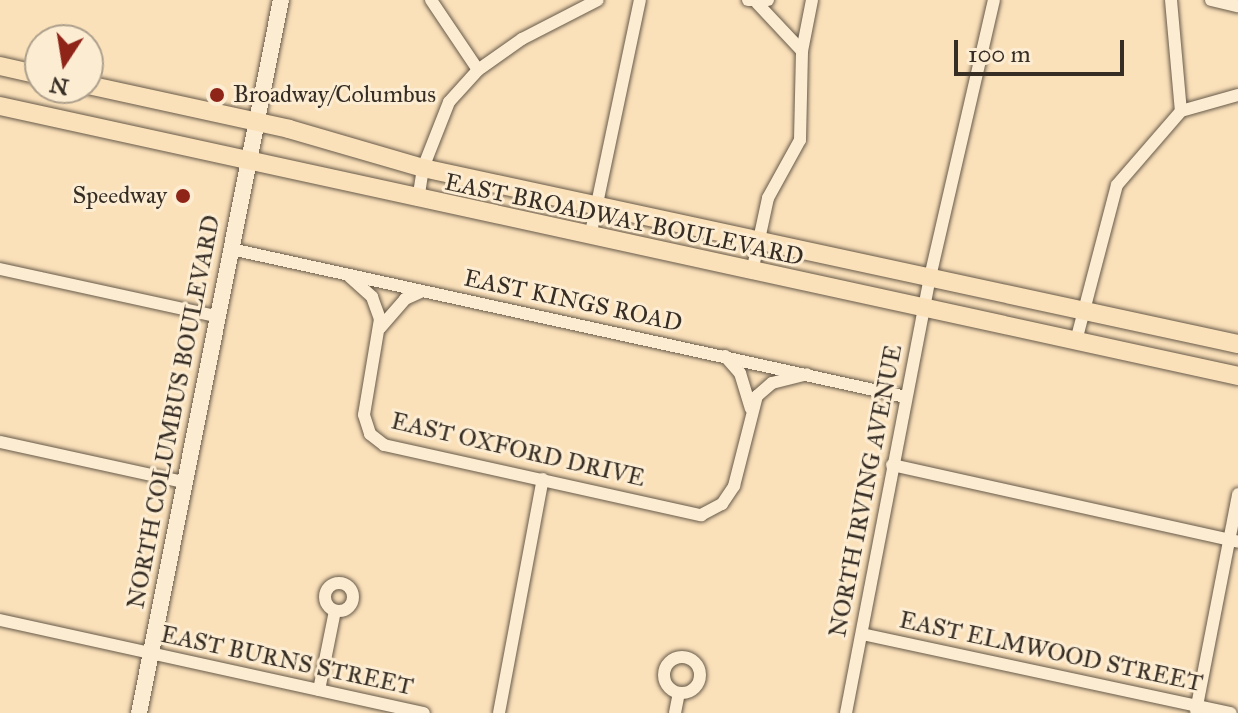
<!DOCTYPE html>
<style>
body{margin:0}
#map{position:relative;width:1238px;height:713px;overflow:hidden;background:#fbe1ba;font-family:"IM FELL Great Primer",serif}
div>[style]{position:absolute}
.roads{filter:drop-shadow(0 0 2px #675a4a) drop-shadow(0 0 2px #675a4a)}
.street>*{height:12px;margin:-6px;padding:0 6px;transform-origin:6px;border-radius:6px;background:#fcecd2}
.street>.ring{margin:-6px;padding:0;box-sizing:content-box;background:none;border:12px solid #fcecd2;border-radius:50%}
.secondary>*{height:16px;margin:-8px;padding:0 8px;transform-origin:8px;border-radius:8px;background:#fcecd2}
.primary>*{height:18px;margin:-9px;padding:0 9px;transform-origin:9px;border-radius:9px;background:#fbe1ba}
.dots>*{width:22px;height:22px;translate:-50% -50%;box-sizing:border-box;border:4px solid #fcecd2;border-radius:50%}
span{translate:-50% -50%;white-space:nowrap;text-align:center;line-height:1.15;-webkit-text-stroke:6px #fcecd2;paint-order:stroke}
.poi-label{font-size:24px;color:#362d24}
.left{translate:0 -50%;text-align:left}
.right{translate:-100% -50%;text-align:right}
.street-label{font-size:24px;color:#362d24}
.north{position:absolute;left:24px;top:24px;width:80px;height:80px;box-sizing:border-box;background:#fcecd2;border:2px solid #ada08c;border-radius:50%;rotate:192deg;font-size:22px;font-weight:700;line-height:32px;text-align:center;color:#362d24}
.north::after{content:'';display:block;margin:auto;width:28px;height:36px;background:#8f2418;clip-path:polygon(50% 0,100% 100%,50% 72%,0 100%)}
.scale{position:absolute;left:954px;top:40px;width:170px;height:36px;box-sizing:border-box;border:4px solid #362d24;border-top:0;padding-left:10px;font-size:24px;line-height:28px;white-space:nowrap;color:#362d24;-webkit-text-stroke:6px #fcecd2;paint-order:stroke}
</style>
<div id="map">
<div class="roads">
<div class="street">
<i style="left:431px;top:0;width:84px;rotate:56.1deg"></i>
<i style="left:748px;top:0;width:20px"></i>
<i style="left:1171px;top:0;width:111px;rotate:84.9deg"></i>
<i style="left:1211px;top:0;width:28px;rotate:13deg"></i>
<i style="left:757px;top:3px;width:66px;rotate:46.8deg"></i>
<i style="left:1181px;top:111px;width:59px;rotate:-15.7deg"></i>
<i style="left:418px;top:200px;width:32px;rotate:-81deg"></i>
<i style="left:423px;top:168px;width:71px;rotate:-68.5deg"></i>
<i style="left:449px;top:102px;width:43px;rotate:-47.8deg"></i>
<i style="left:478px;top:70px;width:54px;rotate:-35.2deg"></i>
<i style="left:522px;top:39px;width:85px;rotate:-27.2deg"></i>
<i style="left:590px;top:237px;width:242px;rotate:-78.1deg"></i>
<i style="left:231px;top:249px;width:691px;rotate:12.37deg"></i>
<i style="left:0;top:269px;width:221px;rotate:12.3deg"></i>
<i style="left:752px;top:272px;width:76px;rotate:-77.8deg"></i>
<i style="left:768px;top:198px;width:66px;rotate:-61.1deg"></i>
<i style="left:800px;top:140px;width:89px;rotate:-88.7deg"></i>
<i style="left:802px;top:51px;width:52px;rotate:-78.9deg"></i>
<i style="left:350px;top:277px;width:30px;rotate:42deg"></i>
<i style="left:372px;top:297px;width:23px;rotate:70deg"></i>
<i style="left:380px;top:319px;width:97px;rotate:99.5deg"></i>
<i style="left:364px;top:415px;width:20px;rotate:72deg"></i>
<i style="left:370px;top:434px;width:18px;rotate:38deg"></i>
<i style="left:384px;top:445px;width:325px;rotate:12.5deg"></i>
<i style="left:701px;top:515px;width:24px;rotate:-28deg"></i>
<i style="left:722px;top:504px;width:22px;rotate:-56deg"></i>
<i style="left:734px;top:486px;width:93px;rotate:-75.7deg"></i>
<i style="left:757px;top:396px;width:20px;rotate:-41deg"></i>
<i style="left:772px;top:383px;width:36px;rotate:-14deg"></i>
<i style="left:380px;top:328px;width:38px;rotate:-49deg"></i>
<i style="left:405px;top:299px;width:17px;rotate:-24deg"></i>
<i style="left:1076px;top:341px;width:161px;rotate:-75.3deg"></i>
<i style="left:1117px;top:185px;width:98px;rotate:-49.1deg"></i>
<i style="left:725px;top:356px;width:23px;rotate:49deg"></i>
<i style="left:740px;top:373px;width:37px;rotate:73deg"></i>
<i style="left:0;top:442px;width:188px;rotate:12.3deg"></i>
<i style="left:892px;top:465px;width:354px;rotate:12.5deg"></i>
<i class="ring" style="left:325px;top:583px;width:16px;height:16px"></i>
<i style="left:0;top:620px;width:434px;rotate:12.4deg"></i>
<i style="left:862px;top:634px;width:377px;rotate:12.1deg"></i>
<i class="ring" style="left:664px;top:657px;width:24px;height:24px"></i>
<i style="left:319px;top:690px;width:81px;rotate:-78.6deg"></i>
<i style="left:1196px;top:711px;width:221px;rotate:-79deg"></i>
<i style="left:499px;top:713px;width:238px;rotate:-79.4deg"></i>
<i style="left:675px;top:713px;width:20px;rotate:-79deg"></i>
<i style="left:846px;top:713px;width:444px;rotate:-79.1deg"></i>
<i style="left:930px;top:277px;width:284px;rotate:-77deg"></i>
</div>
<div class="secondary">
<i style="left:139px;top:713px;width:727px;rotate:-78.74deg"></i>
</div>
<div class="primary">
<i style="left:0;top:66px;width:41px;rotate:12.7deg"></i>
<i style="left:88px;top:85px;width:206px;rotate:12.3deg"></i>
<i style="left:289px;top:129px;width:140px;rotate:16.2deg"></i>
<i style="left:423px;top:168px;width:834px;rotate:12.19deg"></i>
<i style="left:0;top:106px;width:1267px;rotate:12.3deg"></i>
</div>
</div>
<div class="dots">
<i style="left:217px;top:95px;background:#8f2418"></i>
<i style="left:183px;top:196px;background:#8f2418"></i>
</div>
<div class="poi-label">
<span class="left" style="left:233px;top:95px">Broadway/Columbus</span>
<span class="right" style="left:167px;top:196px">Speedway</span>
</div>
<div class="street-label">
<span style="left:624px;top:220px;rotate:12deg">EAST BROADWAY BOULEVARD</span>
<span style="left:573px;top:301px;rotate:12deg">EAST KINGS ROAD</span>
<span style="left:174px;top:412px;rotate:-79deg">NORTH COLUMBUS BOULEVARD</span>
<span style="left:518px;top:450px;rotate:13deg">EAST OXFORD DRIVE</span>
<span style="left:866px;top:491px;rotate:-79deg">NORTH IRVING AVENUE</span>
<span style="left:1051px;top:652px;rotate:12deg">EAST ELMWOOD STREET</span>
<span style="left:287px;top:661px;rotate:12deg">EAST BURNS STREET</span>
</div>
<div class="north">N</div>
<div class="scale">100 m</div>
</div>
